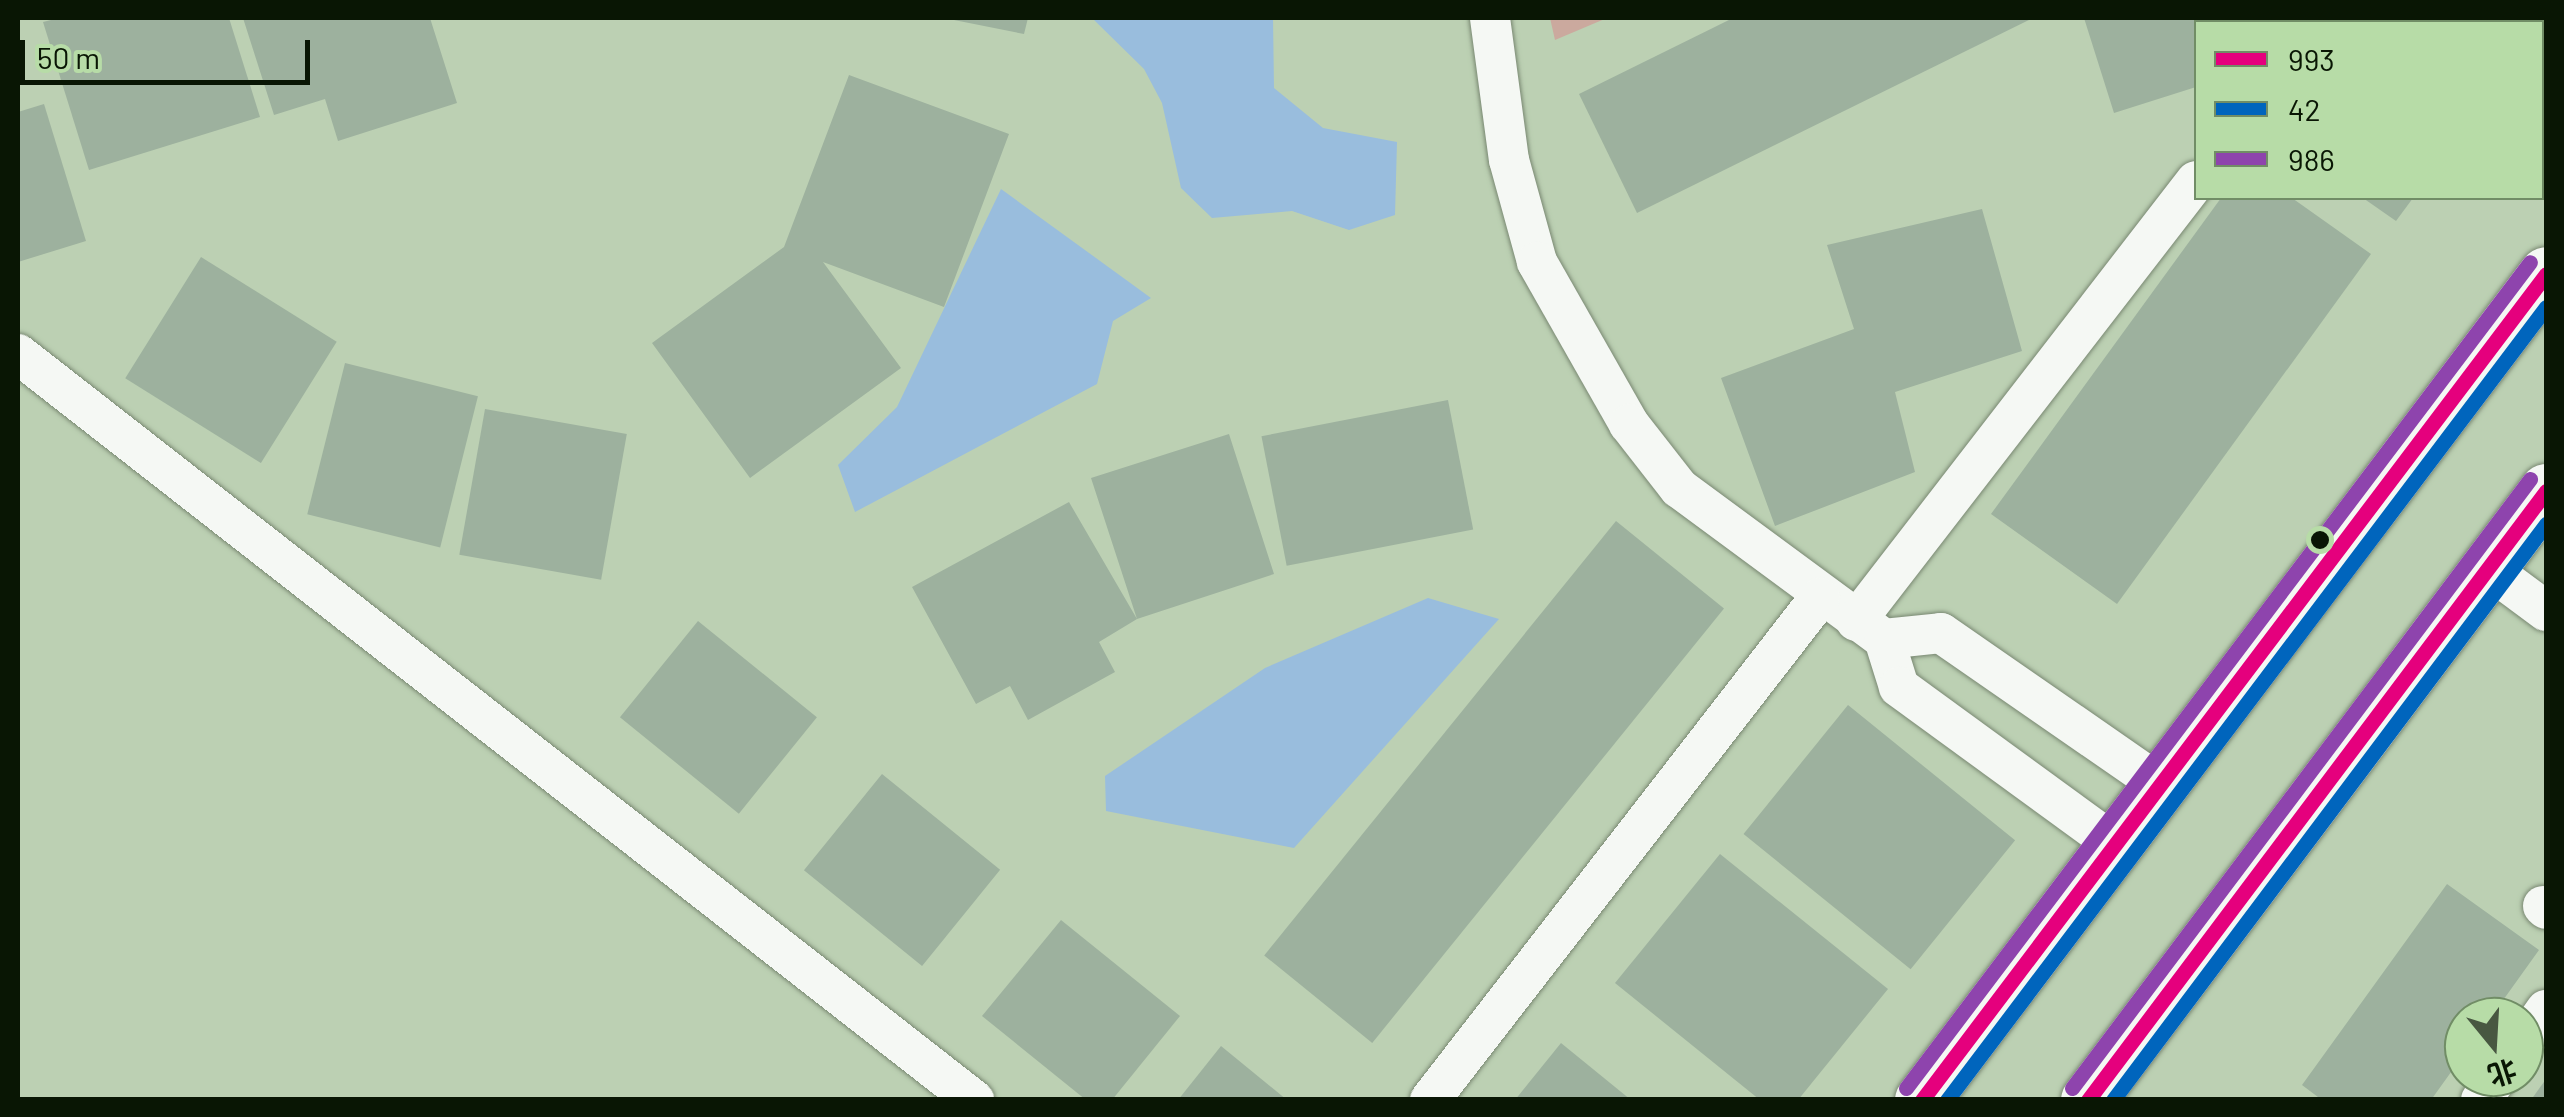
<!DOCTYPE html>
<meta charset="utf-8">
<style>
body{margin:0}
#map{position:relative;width:2564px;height:1117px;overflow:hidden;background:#bcd0b3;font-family:Barlow,"Noto Sans SC",sans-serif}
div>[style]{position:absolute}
.forest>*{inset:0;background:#cba99e}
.water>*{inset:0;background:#99bddd}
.building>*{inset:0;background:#9db19e;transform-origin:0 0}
.roads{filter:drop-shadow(0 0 2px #798872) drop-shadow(0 0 2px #798872)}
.minor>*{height:40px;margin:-20px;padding:0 20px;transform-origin:20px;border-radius:20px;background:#f5f8f4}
.secondary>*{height:55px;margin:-27.5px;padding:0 27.5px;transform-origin:27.5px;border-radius:27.5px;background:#f5f8f4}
.bus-1>*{height:15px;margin:-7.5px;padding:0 7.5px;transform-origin:7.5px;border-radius:7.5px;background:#e5007d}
.bus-2>*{height:15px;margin:-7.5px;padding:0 7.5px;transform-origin:7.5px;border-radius:7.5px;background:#0065bd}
.bus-3>*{height:15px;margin:-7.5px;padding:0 7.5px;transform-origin:7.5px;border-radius:7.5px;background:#8e44ad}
.dots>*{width:28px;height:28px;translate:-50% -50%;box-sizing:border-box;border:5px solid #b7dca7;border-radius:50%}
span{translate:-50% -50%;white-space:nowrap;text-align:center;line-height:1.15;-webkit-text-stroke:9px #b7dca7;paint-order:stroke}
.frame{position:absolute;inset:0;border:20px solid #091604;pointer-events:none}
.legend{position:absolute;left:2194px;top:20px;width:350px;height:180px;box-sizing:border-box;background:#b7dca7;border:2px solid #718d66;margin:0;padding:12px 18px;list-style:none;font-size:30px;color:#091604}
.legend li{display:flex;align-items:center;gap:20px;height:50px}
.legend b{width:50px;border:2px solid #718d66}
.north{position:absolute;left:2444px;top:997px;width:100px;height:100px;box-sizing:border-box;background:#b7dca7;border:2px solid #718d66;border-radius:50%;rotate:162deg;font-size:28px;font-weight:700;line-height:40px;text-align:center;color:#091604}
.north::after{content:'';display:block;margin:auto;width:35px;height:45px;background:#485741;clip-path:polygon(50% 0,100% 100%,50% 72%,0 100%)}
.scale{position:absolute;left:20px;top:40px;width:290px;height:45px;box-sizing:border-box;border:5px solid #091604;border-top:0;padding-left:12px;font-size:30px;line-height:35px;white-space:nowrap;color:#091604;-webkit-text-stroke:8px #b7dca7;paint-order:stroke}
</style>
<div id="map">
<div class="forest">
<i style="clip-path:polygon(1550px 18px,1607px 18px,1555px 40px)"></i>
</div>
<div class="water">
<i style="clip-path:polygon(1092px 18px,1273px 18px,1274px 88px,1323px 128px,1397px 142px,1395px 215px,1349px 230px,1292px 211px,1212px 218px,1181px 188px,1162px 103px,1144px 69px)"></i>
<i style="clip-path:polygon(1001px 189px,1151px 298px,1113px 321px,1097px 384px,855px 512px,838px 465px,897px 407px)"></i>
<i style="clip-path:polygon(1428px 598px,1499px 619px,1294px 848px,1106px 811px,1105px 776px,1265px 668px)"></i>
</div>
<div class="building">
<i style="clip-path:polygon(59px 18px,229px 18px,260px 117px,89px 170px,43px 22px)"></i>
<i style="clip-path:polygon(243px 18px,430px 18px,457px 103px,338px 141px,325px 99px,274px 115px)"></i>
<i style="clip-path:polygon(944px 18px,1028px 18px,1024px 34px)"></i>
<i style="clip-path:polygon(1733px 18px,2033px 18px,1637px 213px,1579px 94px)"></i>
<i style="clip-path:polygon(2084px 18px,2217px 18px,2219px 22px,2196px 22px,2196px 87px,2114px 113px)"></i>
<i style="clip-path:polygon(2352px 18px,2544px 18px,2348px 22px)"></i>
<i style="clip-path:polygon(849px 75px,1009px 134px,944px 307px,823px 262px,901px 368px,750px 478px,652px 343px,784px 247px)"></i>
<i style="clip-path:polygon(44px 104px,86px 241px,18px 262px,18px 112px)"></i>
<i style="clip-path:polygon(2221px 198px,2292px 198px,2371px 254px,2117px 604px,1991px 514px)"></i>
<i style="clip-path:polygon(2363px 198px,2413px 198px,2396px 221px)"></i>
<i style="clip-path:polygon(1982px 209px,2022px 351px,1895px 392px,1915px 472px,1775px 526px,1721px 378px,1854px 329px,1827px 245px)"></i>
<i style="left:201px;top:257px;width:160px;height:143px;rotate:32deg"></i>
<i style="left:345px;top:363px;width:137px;height:156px;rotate:14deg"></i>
<i style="left:1448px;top:400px;width:132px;height:190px;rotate:79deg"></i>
<i style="left:485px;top:409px;width:144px;height:148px;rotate:10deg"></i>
<i style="clip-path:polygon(1229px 434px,1274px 574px,1137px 619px,1099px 642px,1115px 672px,1028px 720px,1010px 686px,976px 704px,912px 587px,1069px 502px,1137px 619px,1091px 478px)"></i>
<i style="left:1616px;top:521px;width:139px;height:559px;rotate:39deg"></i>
<i style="left:698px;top:621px;width:153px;height:124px;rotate:39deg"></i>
<i style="left:1848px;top:705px;width:215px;height:166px;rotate:39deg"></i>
<i style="left:882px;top:774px;width:152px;height:124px;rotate:39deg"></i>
<i style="clip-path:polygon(1720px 854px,1888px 989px,1798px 1100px,1760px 1100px,1615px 983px)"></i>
<i style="clip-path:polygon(2447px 884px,2539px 950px,2491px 1017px,2464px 1017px,2464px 1054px,2431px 1100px,2322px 1100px,2302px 1085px)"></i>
<i style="clip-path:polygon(1061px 920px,1180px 1016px,1112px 1100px,1086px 1100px,982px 1016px)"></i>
<i style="clip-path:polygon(1561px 1043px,1631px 1100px,1515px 1100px)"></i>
<i style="clip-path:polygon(1221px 1046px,1287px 1100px,1178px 1100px)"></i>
<i style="clip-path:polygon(2546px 1079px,2546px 1100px,2531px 1100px)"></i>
</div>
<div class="roads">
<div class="minor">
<i style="left:1490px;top:18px;width:143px;rotate:82.4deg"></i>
<i style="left:1509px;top:160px;width:106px;rotate:74.6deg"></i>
<i style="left:1537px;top:262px;width:186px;rotate:60.4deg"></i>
<i style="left:1629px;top:424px;width:81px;rotate:52deg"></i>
<i style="left:1679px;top:488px;width:255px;rotate:36.4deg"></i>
<i style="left:1884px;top:639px;width:50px;rotate:72.6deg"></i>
<i style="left:1899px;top:687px;width:266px;rotate:36.1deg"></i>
<i style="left:2319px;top:22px;width:6px;rotate:-45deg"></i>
<i style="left:18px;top:354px;width:1213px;rotate:37.97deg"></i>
<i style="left:2488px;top:568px;width:72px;rotate:36.6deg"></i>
<i style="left:1856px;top:621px;width:556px;rotate:-52.31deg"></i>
<i style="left:1884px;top:639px;width:57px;rotate:-6deg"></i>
<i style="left:1941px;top:633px;width:265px;rotate:34.7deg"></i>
<i style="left:2543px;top:906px;width:4px;rotate:45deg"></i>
<i style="left:2524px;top:1041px;width:38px;rotate:-55deg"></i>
<i style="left:1430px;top:1100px;width:636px;rotate:-52.21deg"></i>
<i style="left:2481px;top:1100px;width:29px;rotate:-54deg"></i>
</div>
<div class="secondary">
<i style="left:1922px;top:1100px;width:1035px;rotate:-52.93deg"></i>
<i style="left:2088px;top:1100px;width:762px;rotate:-53.05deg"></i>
</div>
</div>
<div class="bus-1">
<i style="left:1922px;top:1100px;width:1035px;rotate:-52.93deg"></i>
<i style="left:2088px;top:1100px;width:762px;rotate:-53.05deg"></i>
</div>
<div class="bus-2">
<i style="left:1947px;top:1100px;width:994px;rotate:-52.93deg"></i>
<i style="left:2113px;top:1100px;width:721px;rotate:-53.07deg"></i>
</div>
<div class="bus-3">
<i style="left:1906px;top:1088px;width:1035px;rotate:-52.93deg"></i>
<i style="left:2072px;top:1088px;width:762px;rotate:-53.05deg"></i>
</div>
<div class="dots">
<i style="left:2320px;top:540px;background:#091604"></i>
</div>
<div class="frame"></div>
<ul class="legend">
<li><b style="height:12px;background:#e5007d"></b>993</li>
<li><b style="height:12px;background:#0065bd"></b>42</li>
<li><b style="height:12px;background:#8e44ad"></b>986</li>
</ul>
<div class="north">北</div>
<div class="scale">50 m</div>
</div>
